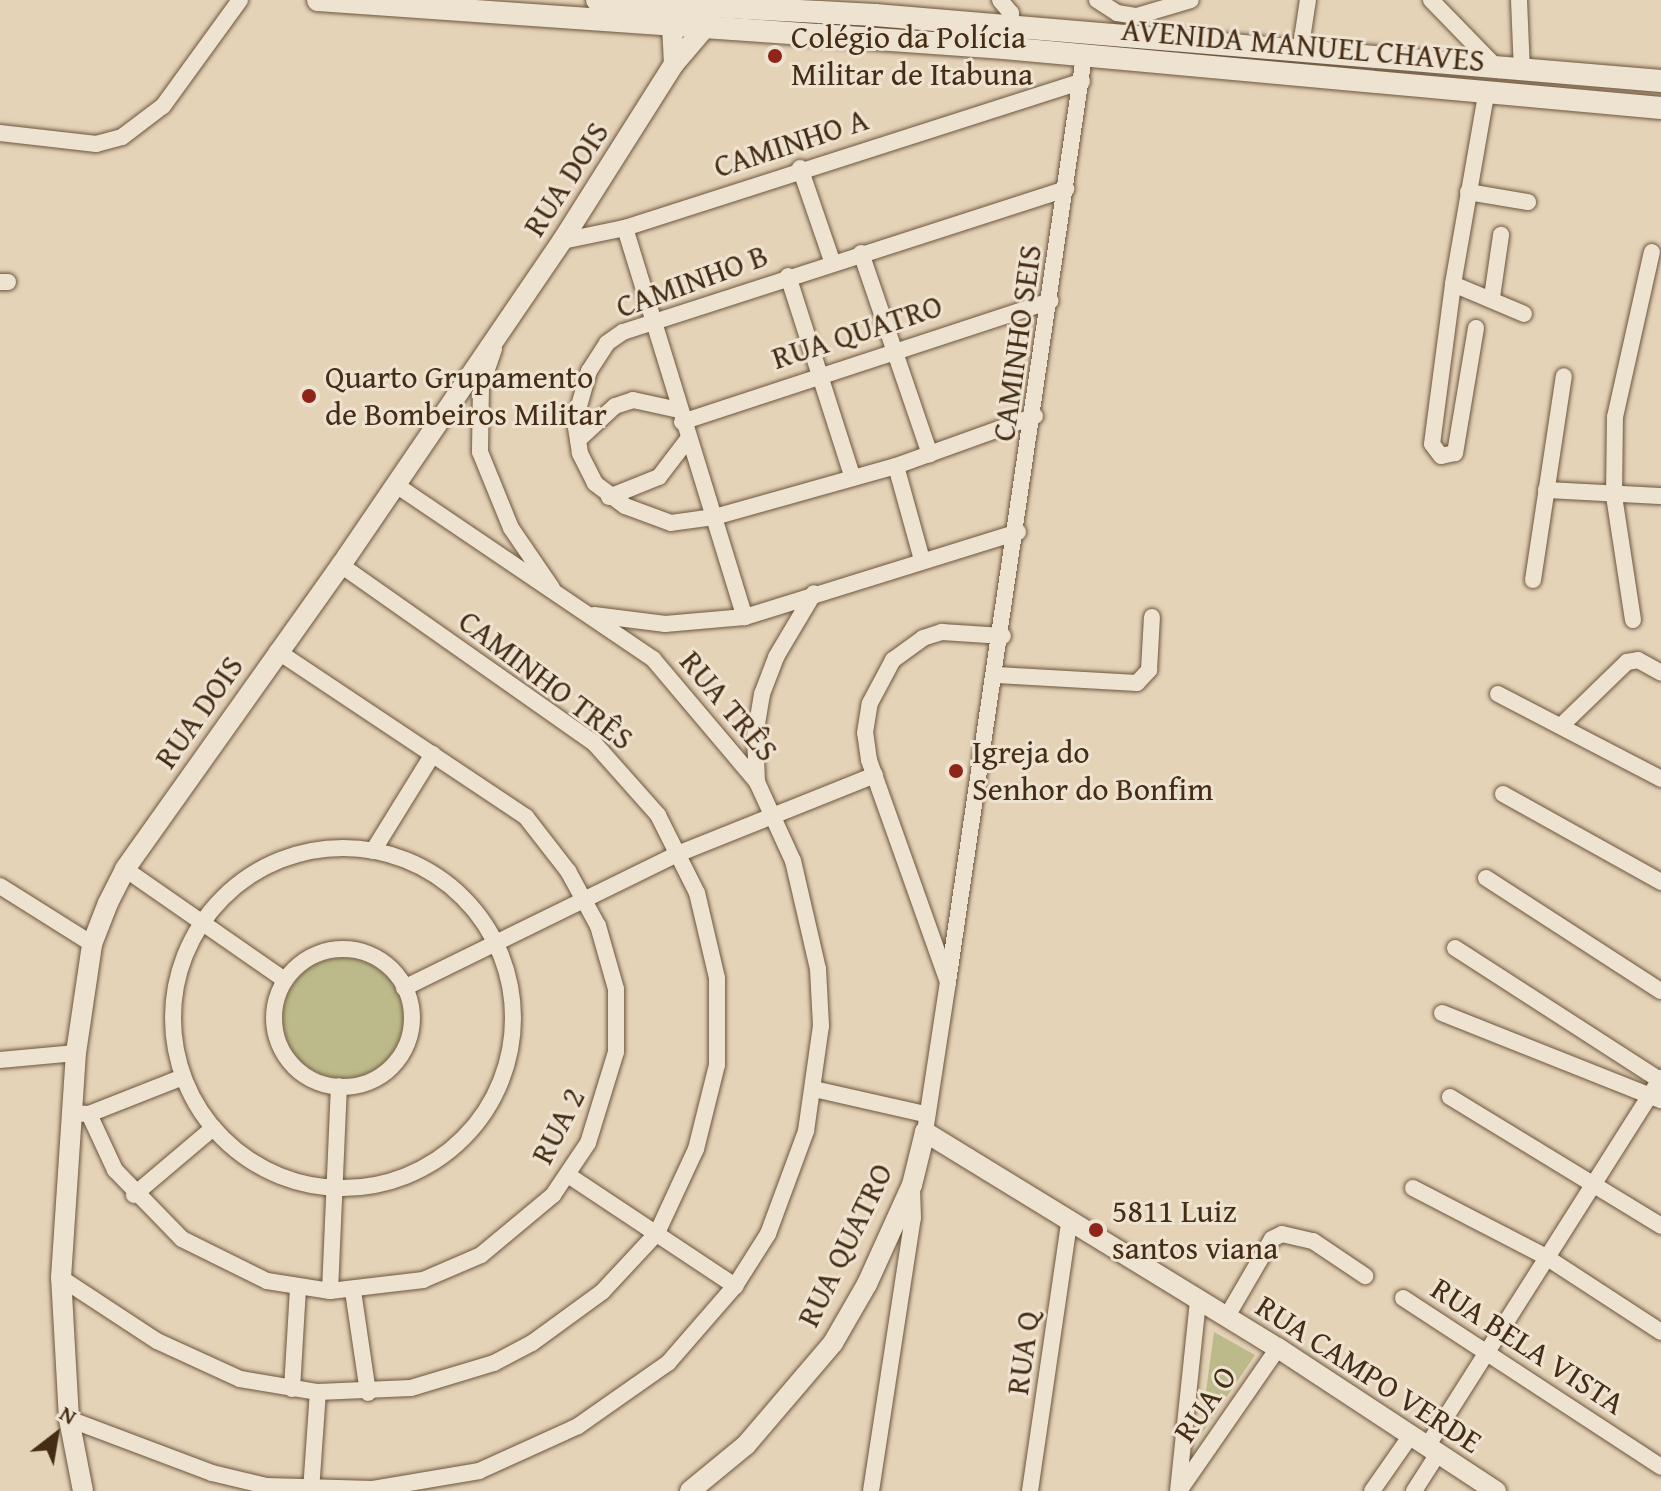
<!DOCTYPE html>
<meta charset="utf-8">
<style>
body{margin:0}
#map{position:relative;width:1661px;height:1491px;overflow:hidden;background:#e5d3b8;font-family:"Gentium Book Plus",serif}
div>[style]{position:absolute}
.green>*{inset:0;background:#bcba8a}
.round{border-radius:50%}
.roads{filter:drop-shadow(0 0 2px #6c563d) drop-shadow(0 0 2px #6c563d)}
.minor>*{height:16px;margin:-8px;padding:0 8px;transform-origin:8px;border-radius:8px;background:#eee2d1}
.minor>.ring{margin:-8px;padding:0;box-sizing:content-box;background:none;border:16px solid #eee2d1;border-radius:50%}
.tertiary>*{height:20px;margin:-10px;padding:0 10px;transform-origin:10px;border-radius:10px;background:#eee2d1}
.secondary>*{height:22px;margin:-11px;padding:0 11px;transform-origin:11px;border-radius:11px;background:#eee2d1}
.dots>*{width:22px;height:22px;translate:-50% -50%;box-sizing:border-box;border:4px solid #eee2d1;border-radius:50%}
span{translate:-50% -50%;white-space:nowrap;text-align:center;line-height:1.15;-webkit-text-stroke:6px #eee2d1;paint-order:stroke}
.poi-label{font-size:32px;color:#442d14}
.left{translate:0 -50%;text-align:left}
.street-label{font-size:32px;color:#442d14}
.north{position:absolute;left:16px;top:1395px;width:80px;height:80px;-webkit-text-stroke:6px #eee2d1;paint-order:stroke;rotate:31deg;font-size:22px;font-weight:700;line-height:32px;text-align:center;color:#442d14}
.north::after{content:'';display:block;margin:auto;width:28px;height:36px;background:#442d14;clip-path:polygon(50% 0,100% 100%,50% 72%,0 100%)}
</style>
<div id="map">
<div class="green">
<i class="round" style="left:283px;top:958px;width:120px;height:120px"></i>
<i style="clip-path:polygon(1214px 1332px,1255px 1355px,1200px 1436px)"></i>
</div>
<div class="roads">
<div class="minor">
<i style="left:1000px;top:0;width:17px;rotate:50deg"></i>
<i style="left:1011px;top:13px;width:21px;rotate:95deg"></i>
<i style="left:1097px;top:0;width:24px;rotate:33deg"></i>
<i style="left:1117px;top:13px;width:20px;rotate:9deg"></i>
<i style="left:1137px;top:16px;width:56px;rotate:-16.5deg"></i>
<i style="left:1431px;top:0;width:98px;rotate:45.8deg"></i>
<i style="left:1519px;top:0;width:72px;rotate:87.6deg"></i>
<i style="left:1300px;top:52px;width:53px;rotate:-81.3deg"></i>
<i style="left:0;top:133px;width:97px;rotate:6.5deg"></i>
<i style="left:96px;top:144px;width:27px;rotate:-15deg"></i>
<i style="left:122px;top:137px;width:51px;rotate:-37.1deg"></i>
<i style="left:163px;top:106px;width:131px;rotate:-54deg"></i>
<i style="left:800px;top:168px;width:98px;rotate:71deg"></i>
<i style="left:1468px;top:192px;width:61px;rotate:9.5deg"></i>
<i style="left:625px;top:228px;width:407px;rotate:72.9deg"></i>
<i style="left:562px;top:241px;width:64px;rotate:-11.7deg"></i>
<i style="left:625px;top:228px;width:480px;rotate:-17.8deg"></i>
<i style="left:861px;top:253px;width:213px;rotate:71.1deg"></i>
<i style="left:788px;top:276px;width:212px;rotate:72.2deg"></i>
<i style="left:0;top:282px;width:8px"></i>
<i style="left:1453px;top:284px;width:77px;rotate:22.9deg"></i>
<i style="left:1492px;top:297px;width:63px;rotate:-81.7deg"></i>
<i style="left:1476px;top:328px;width:127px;rotate:99.5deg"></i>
<i style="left:1455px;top:453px;width:14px;rotate:168deg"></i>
<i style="left:1441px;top:456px;width:15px;rotate:-127deg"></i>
<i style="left:1432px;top:444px;width:161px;rotate:-82.5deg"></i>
<i style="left:1453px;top:284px;width:192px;rotate:-80.1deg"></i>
<i style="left:494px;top:349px;width:39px;rotate:109deg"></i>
<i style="left:481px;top:386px;width:66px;rotate:90.9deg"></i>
<i style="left:480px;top:452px;width:82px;rotate:67.8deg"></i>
<i style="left:511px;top:528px;width:73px;rotate:55.7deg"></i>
<i style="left:1035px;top:416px;width:148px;rotate:160.2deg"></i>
<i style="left:896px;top:466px;width:189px;rotate:164.3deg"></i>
<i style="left:714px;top:517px;width:43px;rotate:172.1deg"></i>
<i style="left:671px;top:523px;width:49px;rotate:-159.7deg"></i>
<i style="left:625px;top:506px;width:38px;rotate:-143deg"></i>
<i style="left:595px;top:483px;width:34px;rotate:-117deg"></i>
<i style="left:580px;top:453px;width:33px;rotate:-99deg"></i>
<i style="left:575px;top:420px;width:51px;rotate:-74.1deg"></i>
<i style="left:589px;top:371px;width:33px;rotate:-57deg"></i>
<i style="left:607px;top:343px;width:19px;rotate:-35deg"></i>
<i style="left:623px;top:332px;width:466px;rotate:-17.9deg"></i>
<i style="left:682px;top:422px;width:388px;rotate:-18.2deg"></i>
<i style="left:578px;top:440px;width:50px;rotate:-42.6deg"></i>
<i style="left:615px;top:406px;width:19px;rotate:-18deg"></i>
<i style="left:633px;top:400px;width:47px;rotate:12.3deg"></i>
<i style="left:896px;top:466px;width:98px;rotate:74.5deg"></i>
<i style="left:1546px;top:490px;width:115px;rotate:3deg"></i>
<i style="left:609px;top:497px;width:54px;rotate:-21.8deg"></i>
<i style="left:659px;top:477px;width:48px;rotate:-52.7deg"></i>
<i style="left:1533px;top:580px;width:206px;rotate:-81.4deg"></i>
<i style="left:594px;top:615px;width:72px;rotate:7.2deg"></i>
<i style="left:665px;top:624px;width:80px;rotate:-5deg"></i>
<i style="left:745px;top:617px;width:286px;rotate:-17.3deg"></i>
<i style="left:1633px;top:620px;width:125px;rotate:-98.7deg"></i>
<i style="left:1614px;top:496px;width:79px;rotate:-89.3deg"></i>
<i style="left:1615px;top:417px;width:169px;rotate:-77.4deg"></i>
<i style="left:997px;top:675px;width:140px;rotate:3.3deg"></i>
<i style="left:1137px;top:683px;width:18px;rotate:-47deg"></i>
<i style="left:1149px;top:670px;width:53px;rotate:-86.8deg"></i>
<i style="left:1498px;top:694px;width:184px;rotate:27.5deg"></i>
<i style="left:1563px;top:724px;width:89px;rotate:-44.1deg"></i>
<i style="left:1627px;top:662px;width:11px;rotate:-10deg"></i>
<i style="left:1638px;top:660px;width:26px;rotate:29deg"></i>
<i style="left:757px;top:782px;width:46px;rotate:-92.5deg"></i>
<i style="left:755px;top:736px;width:43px;rotate:-80.5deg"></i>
<i style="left:762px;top:694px;width:40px;rotate:-69deg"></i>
<i style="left:776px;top:657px;width:74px;rotate:-59.3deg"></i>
<i style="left:1503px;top:794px;width:181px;rotate:29.1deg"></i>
<i class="ring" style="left:173px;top:848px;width:324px;height:324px"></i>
<i style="left:373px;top:851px;width:114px;rotate:-58.3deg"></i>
<i style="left:125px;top:869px;width:195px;rotate:34.8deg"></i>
<i style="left:1486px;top:878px;width:208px;rotate:32.9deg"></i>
<i style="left:0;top:886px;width:109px;rotate:32.2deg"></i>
<i style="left:1455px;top:948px;width:244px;rotate:32.8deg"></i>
<i class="ring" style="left:274px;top:949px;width:122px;height:122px"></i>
<i style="left:948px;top:982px;width:935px;rotate:-81.64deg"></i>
<i style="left:404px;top:988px;width:307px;rotate:-26.1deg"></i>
<i style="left:680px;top:853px;width:210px;rotate:-21.8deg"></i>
<i style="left:1442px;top:1013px;width:236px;rotate:21.7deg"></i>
<i style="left:0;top:1060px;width:76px;rotate:-5.3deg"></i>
<i style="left:814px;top:1089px;width:114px;rotate:12.7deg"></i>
<i style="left:1450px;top:1097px;width:247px;rotate:31.4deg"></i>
<i style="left:70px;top:1113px;width:19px;rotate:3deg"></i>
<i style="left:89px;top:1114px;width:62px;rotate:65.1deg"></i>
<i style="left:115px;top:1170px;width:96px;rotate:45.8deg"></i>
<i style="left:182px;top:1239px;width:95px;rotate:26.3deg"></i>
<i style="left:267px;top:1281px;width:64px;rotate:9deg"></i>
<i style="left:330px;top:1291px;width:94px;rotate:-6.7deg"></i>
<i style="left:423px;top:1280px;width:63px;rotate:-23.3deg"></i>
<i style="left:481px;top:1255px;width:94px;rotate:-39.8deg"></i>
<i style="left:553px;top:1195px;width:63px;rotate:-56.1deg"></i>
<i style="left:588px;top:1143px;width:95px;rotate:-72.9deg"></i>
<i style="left:616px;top:1052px;width:63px;rotate:-90deg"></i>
<i style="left:616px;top:989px;width:66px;rotate:-105.9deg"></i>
<i style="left:598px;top:926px;width:63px;rotate:-118.6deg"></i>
<i style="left:568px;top:871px;width:68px;rotate:-127.9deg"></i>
<i style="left:526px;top:817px;width:299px;rotate:-146.3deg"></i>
<i style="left:89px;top:1114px;width:101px;rotate:-21.5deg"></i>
<i style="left:925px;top:1132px;width:152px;rotate:-81.3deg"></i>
<i style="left:948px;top:982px;width:236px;rotate:-109.6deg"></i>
<i style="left:869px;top:760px;width:27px;rotate:-98deg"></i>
<i style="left:865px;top:733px;width:30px;rotate:-81deg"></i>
<i style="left:870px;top:703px;width:49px;rotate:-61.9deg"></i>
<i style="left:893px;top:660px;width:37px;rotate:-36deg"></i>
<i style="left:923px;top:638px;width:20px;rotate:-18deg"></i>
<i style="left:942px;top:632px;width:61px;rotate:3.8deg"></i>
<i style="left:568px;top:1175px;width:201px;rotate:33.6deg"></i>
<i style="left:1413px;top:1188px;width:150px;rotate:27.4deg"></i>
<i style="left:1546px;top:1257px;width:137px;rotate:33.1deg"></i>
<i style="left:134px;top:1195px;width:104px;rotate:-40.3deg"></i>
<i style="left:61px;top:1278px;width:115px;rotate:33.3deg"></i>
<i style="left:157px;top:1341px;width:91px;rotate:24.6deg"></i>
<i style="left:240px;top:1379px;width:79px;rotate:9.5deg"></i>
<i style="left:318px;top:1392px;width:93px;rotate:-2.5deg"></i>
<i style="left:411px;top:1388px;width:87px;rotate:-16.8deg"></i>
<i style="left:494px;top:1363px;width:43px;rotate:-27.8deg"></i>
<i style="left:532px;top:1343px;width:87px;rotate:-36.1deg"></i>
<i style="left:602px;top:1292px;width:81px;rotate:-47deg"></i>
<i style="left:657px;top:1233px;width:93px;rotate:-65.1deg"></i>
<i style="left:696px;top:1149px;width:87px;rotate:-76deg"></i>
<i style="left:717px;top:1065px;width:87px;rotate:-90deg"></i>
<i style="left:717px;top:978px;width:87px;rotate:-103.2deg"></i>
<i style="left:697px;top:893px;width:87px;rotate:-116.6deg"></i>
<i style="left:658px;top:815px;width:96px;rotate:-131.6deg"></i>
<i style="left:594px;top:743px;width:309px;rotate:-144.9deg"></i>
<i style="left:330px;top:1291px;width:205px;rotate:-87.5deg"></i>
<i style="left:353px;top:1291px;width:103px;rotate:81.6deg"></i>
<i style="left:1403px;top:1298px;width:308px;rotate:33.2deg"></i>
<i style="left:1226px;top:1318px;width:91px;rotate:-59.8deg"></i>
<i style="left:1272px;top:1239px;width:11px;rotate:-27deg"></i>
<i style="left:1282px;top:1234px;width:32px;rotate:13deg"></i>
<i style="left:1313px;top:1241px;width:63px;rotate:33.9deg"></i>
<i style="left:292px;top:1389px;width:101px;rotate:-86.6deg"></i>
<i style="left:69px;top:1419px;width:153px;rotate:20.7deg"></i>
<i style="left:212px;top:1473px;width:56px;rotate:13.5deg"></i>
<i style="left:266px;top:1486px;width:107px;rotate:1.6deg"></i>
<i style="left:373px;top:1489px;width:108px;rotate:-9.6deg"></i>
<i style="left:479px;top:1471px;width:109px;rotate:-24.4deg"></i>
<i style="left:578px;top:1426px;width:110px;rotate:-35deg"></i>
<i style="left:668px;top:1363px;width:102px;rotate:-49deg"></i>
<i style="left:735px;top:1286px;width:62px;rotate:-57.6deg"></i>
<i style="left:768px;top:1234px;width:110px;rotate:-69.7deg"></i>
<i style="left:806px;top:1131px;width:106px;rotate:-81.9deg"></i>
<i style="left:821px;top:1026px;width:57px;rotate:-93deg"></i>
<i style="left:818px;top:969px;width:111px;rotate:-103deg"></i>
<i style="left:793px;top:861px;width:87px;rotate:-114.5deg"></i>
<i style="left:757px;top:782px;width:161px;rotate:-130.2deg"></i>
<i style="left:653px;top:659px;width:310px;rotate:-145.9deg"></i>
<i style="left:1428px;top:1445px;width:435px;rotate:-57.6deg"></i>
<i style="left:311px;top:1491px;width:99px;rotate:-86deg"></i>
<i style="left:871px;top:1491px;width:276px;rotate:-81.3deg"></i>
<i style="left:913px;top:1218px;width:31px;rotate:-92deg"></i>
<i style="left:1030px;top:1491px;width:271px;rotate:-81.7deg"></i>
<i style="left:1178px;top:1491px;width:191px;rotate:-84deg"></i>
<i style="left:1179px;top:1491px;width:174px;rotate:-55.3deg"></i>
<i style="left:1372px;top:1491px;width:68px;rotate:-55.1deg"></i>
<i style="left:1414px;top:1491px;width:46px;rotate:-57.3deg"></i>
</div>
<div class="tertiary">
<i style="left:674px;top:64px;width:35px;rotate:-93deg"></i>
<i style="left:672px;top:29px;width:21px;rotate:-61deg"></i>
<i style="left:83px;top:1491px;width:73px;rotate:-101deg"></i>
<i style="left:69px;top:1419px;width:141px;rotate:-93.2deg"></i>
<i style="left:61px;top:1278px;width:225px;rotate:-86.2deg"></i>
<i style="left:76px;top:1053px;width:110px;rotate:-81.6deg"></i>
<i style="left:92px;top:944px;width:44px;rotate:-68.7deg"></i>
<i style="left:108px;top:903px;width:38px;rotate:-63deg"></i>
<i style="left:125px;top:869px;width:373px;rotate:-54.6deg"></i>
<i style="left:341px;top:565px;width:392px;rotate:-55.7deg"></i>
<i style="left:562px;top:241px;width:209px;rotate:-57.7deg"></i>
<i style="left:674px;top:64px;width:45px;rotate:-49.5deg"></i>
<i style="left:690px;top:1491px;width:72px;rotate:-39.4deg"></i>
<i style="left:746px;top:1445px;width:134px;rotate:-49.5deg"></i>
<i style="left:833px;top:1343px;width:68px;rotate:-60deg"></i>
<i style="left:867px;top:1284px;width:109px;rotate:-65.6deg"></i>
<i style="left:912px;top:1185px;width:55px;rotate:-76.2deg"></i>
<i style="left:925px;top:1132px;width:414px;rotate:31.5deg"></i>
<i style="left:1278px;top:1348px;width:261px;rotate:33.3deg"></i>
</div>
<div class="secondary">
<i style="left:318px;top:0;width:688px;rotate:4deg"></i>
<i style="left:1004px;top:48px;width:660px;rotate:5.22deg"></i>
<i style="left:597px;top:0;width:278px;rotate:3.1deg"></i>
<i style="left:875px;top:15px;width:789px;rotate:4.8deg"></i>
</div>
</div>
<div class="dots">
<i style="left:775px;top:56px;background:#8f2418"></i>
<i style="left:309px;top:396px;background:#8f2418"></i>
<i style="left:956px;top:771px;background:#8f2418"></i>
<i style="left:1096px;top:1230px;background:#8f2418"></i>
</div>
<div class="poi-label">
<span class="left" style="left:791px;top:56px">Colégio da Polícia<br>Militar de Itabuna</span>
<span class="left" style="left:325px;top:396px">Quarto Grupamento<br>de Bombeiros Militar</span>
<span class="left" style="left:972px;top:771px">Igreja do<br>Senhor do Bonfim</span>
<span class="left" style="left:1112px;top:1230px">5811 Luiz<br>santos viana</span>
</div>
<div class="street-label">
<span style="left:1303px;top:45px;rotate:5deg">AVENIDA MANUEL CHAVES</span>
<span style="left:791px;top:143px;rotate:-18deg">CAMINHO A</span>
<span style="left:566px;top:179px;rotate:-57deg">RUA DOIS</span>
<span style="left:692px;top:281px;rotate:-20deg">CAMINHO B</span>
<span style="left:857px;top:332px;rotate:-18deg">RUA QUATRO</span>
<span style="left:1017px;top:343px;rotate:-82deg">CAMINHO SEIS</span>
<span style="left:546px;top:680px;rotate:37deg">CAMINHO TRÊS</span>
<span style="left:729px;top:706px;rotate:50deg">RUA TRÊS</span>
<span style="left:199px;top:712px;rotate:-55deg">RUA DOIS</span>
<span style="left:558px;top:1126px;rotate:-63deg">RUA 2</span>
<span style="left:845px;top:1245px;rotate:-64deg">RUA QUATRO</span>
<span style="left:1528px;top:1346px;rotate:33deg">RUA BELA VISTA</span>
<span style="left:1023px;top:1353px;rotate:-82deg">RUA Q</span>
<span style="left:1369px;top:1374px;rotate:33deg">RUA CAMPO VERDE</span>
<span style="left:1205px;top:1404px;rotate:-55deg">RUA O</span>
</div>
<div class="north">N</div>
</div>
